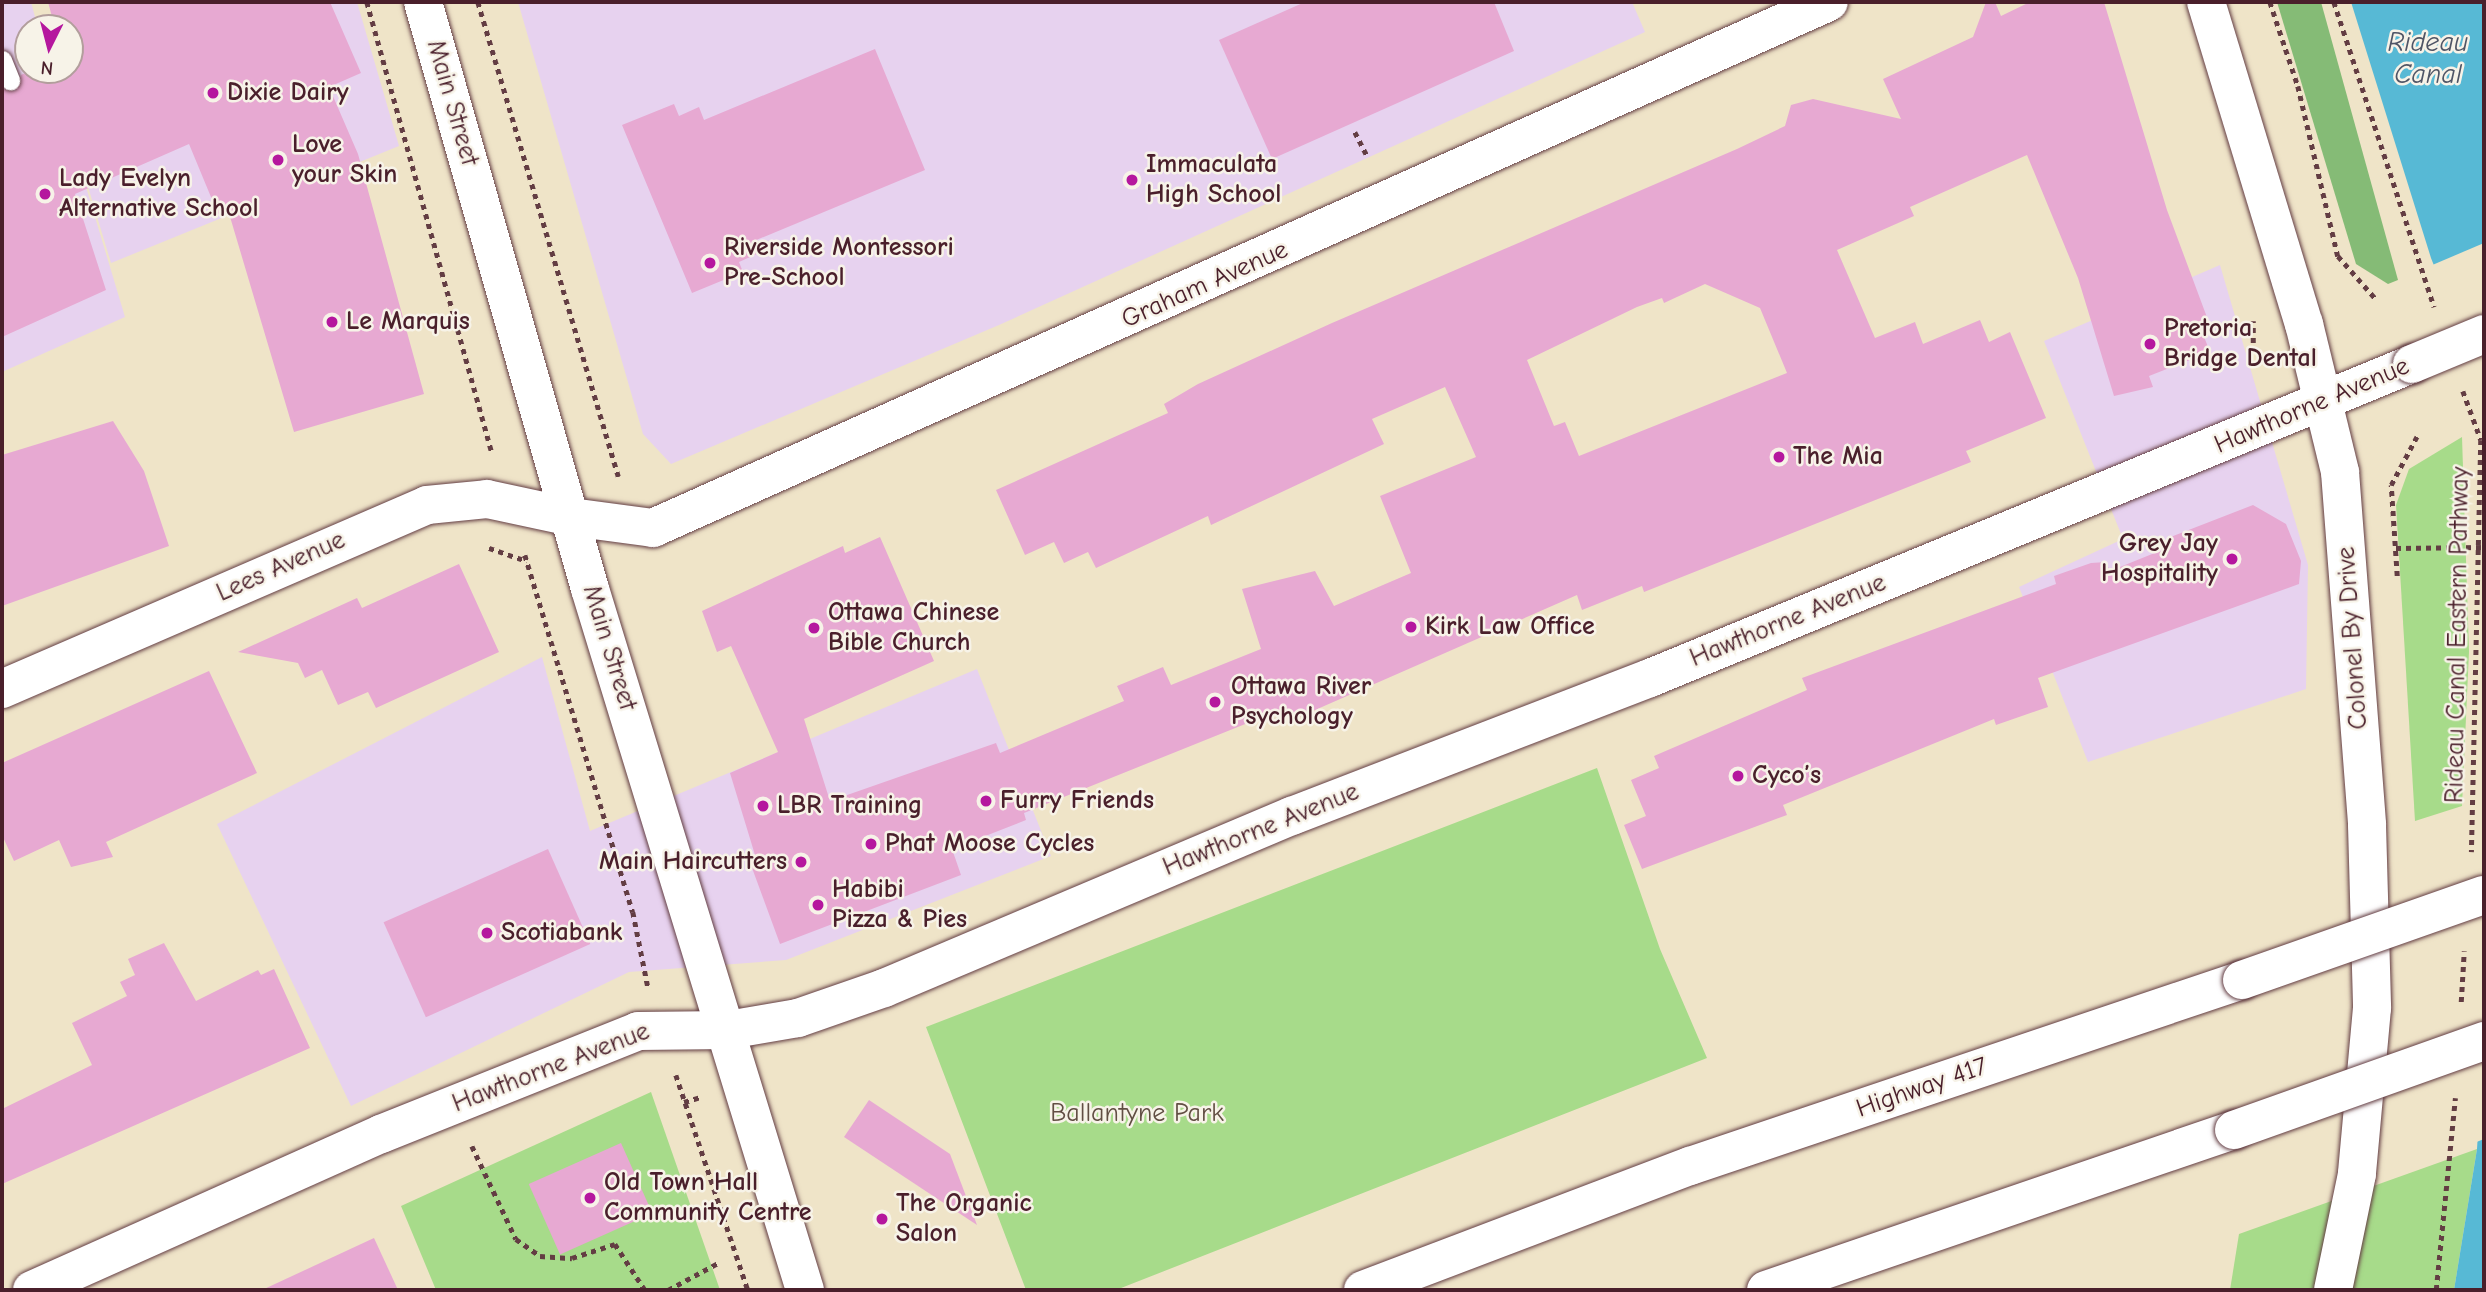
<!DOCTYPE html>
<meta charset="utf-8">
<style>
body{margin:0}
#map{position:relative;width:2486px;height:1292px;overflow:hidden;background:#efe4c8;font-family:"Comic Neue",sans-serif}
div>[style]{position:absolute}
.built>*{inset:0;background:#e7d2ef}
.green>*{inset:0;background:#a7db8a}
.forest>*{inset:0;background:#85bb76}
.water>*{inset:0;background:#57b9d5}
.pier>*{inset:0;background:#efe4c8}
.building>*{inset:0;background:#e7a9d2;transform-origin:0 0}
.path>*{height:4.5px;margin-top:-2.25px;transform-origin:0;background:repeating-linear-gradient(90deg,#633d43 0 5px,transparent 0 10px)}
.roads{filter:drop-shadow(0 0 2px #633d43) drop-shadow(0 0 2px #633d43)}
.lane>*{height:19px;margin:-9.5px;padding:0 9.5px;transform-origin:9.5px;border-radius:9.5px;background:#fff}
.street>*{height:38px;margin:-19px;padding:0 19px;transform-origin:19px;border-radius:19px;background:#fff}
.secondary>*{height:38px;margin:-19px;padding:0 19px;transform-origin:19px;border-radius:19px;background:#fff}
.highway>*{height:38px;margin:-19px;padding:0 19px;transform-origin:19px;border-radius:19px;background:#fff}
.bridges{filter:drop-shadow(0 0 2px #633d43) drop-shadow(0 0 2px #633d43)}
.secondary-bridge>*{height:38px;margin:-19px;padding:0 19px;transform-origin:19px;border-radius:19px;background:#fff}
.highway-bridge>*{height:38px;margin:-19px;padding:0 19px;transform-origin:19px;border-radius:19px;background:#fff}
.dots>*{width:19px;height:19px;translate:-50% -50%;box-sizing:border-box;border:4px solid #f7f3e8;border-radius:50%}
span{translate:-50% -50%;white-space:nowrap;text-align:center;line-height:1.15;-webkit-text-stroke:5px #f7f3e8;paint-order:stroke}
.poi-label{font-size:26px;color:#4a1f2b;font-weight:700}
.left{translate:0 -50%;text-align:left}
.right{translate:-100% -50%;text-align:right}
.street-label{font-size:26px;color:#4a1f2b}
.park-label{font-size:26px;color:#614e43}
.water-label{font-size:28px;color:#4f5566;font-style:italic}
.frame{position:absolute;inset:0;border:4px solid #4a1f2b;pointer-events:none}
.north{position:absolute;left:14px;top:14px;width:70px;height:70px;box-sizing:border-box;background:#f7f3e8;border:2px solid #b29e9c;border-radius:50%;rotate:186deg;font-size:19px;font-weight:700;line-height:28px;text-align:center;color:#4a1f2b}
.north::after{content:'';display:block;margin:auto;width:24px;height:32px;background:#b5179e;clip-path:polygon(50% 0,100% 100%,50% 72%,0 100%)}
</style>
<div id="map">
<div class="built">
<i style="clip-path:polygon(2px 2px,31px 2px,38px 28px,28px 28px,28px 70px,51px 70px,125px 317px,2px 372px)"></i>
<i style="clip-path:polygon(323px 2px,357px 2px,399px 146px,111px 263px,67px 117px)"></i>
<i style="clip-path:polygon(518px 2px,1632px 2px,1645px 32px,999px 325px,671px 464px,643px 434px)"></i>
<i style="clip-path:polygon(2220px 265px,2308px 565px,2306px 689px,2088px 762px,2019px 587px,2123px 539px,2044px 341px)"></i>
<i style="clip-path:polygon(542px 657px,590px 831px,977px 669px,1051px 856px,786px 960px,629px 972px,351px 1106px,217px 824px)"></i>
</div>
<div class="green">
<i style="clip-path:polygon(2462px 437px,2469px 651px,2462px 806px,2415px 821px,2396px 505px,2409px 469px)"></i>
<i style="clip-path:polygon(1597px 768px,1660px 949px,1707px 1058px,1116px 1290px,1026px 1290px,926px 1027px)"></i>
<i style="clip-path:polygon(651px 1092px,720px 1290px,436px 1290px,401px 1206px)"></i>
<i style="clip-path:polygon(2477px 1149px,2454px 1290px,2230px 1290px,2239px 1234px)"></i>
</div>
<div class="forest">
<i style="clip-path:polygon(2277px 2px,2321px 2px,2398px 280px,2388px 284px,2356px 264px)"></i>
</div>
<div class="water">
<i style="clip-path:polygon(2351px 2px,2484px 2px,2484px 392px,2431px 258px)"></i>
<i style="clip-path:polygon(2484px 1032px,2484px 1290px,2454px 1290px,2477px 1149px)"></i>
</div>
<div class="pier">
<i style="clip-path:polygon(2484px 243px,2484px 396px,2430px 266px)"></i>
<i style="clip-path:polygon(2484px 1029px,2484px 1139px,2474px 1143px,2481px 1032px)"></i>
</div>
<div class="building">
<i style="clip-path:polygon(48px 2px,330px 2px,361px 73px,329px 87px,358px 154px,424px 394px,294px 432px,228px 210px,218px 214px,189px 144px,75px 194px,106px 290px,2px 337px,2px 89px,15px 91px,21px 75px,31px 70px,70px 70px,70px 28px,55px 28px)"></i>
<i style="clip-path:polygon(1305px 2px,1494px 2px,1514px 51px,1272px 159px,1219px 40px)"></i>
<i style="clip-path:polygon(evenodd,1986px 2px,1995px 2px,2001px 16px,2030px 2px,2104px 2px,2167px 210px,2208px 320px,2199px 324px,2210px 352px,2149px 376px,2153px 387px,2114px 396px,2078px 278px,2027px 155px,1910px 207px,1914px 216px,1837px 250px,1875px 338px,1915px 322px,1923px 344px,1980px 320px,1989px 342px,2010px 332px,2046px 418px,1966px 451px,1971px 462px,1644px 592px,1642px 586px,1582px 610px,1577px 595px,1290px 721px,1285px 708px,1024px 813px,1026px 820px,952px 849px,961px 875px,780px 944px,748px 857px,755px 855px,730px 773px,778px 752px,731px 646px,717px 652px,702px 611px,843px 546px,845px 553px,880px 537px,934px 661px,804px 719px,830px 801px,996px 743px,1000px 753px,1124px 701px,1117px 686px,1163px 667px,1171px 685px,1261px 649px,1242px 589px,1315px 571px,1334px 606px,1411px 573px,1380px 496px,1476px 457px,1445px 387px,1372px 419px,1384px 444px,1211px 525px,1208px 516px,1096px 568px,1088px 552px,1064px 563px,1054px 542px,1025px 555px,996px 490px,1168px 413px,1164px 404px,1198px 384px,1332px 323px,1737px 149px,1785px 126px,1791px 105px,1813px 99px,1901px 119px,1883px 79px,1973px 37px,1986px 2px,1705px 284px,1760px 308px,1787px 373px,1579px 456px,1565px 422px,1554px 426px,1527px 360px,1637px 307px,1662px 298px,1664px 303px,1705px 284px)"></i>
<i style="clip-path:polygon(875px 49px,925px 170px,754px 241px,759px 253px,739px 262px,743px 272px,692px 293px,622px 125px,674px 104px,679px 116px,699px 107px,704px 120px)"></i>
<i style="clip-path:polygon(113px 421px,144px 471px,169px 546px,2px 606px,2px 455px)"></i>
<i style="clip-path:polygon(2253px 505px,2286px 524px,2301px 561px,2299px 584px,2038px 678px,2048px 707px,1996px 725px,1994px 719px,1783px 805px,1787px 815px,1642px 869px,1624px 825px,1646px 816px,1631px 780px,1659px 768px,1654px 756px,1807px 690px,1802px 678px,2056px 584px,2054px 576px,2091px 563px,2106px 562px,2110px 571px,2172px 546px,2168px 538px)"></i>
<i style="clip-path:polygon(459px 564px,499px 652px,376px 708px,368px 692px,338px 705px,322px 670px,305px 678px,298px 663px,238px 652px,357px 598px,362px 608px)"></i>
<i style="clip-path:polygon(209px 671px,257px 773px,106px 842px,113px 857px,71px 867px,59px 840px,14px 861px,2px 835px,2px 763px)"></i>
<i style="left:548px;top:849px;width:104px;height:180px;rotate:66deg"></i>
<i style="clip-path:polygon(164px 943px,196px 1001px,258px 970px,261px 975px,274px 969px,310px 1048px,2px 1184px,2px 1109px,92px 1065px,72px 1023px,127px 996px,120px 982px,135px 975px,128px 959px)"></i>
<i style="clip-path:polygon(869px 1100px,950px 1154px,977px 1225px,844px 1137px)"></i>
<i style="left:621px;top:1143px;width:77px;height:101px;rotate:66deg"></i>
<i style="clip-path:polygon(374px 1238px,398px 1290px,262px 1290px)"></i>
</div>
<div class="path">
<i style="left:367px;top:2px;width:468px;rotate:74.5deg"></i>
<i style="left:478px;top:2px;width:495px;rotate:73.5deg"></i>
<i style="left:2270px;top:2px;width:89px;rotate:71.6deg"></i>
<i style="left:2298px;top:86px;width:175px;rotate:76.8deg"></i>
<i style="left:2338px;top:256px;width:56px;rotate:48.6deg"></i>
<i style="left:2334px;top:2px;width:321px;rotate:71.8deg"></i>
<i style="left:1355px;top:132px;width:29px;rotate:63deg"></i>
<i style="left:2253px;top:343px;width:22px;rotate:-90deg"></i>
<i style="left:2463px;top:391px;width:52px;rotate:69.8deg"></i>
<i style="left:2481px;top:440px;width:412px;rotate:91.3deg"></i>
<i style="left:489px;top:548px;width:40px;rotate:18.9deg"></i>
<i style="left:2396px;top:548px;width:88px;rotate:-0.7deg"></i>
<i style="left:525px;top:555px;width:373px;rotate:73.2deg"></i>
<i style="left:633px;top:912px;width:76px;rotate:78.7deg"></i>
<i style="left:2397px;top:576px;width:91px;rotate:-93.8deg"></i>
<i style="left:2391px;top:485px;width:55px;rotate:-62deg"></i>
<i style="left:2461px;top:1002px;width:51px;rotate:-86.6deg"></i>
<i style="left:676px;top:1075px;width:227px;rotate:71.5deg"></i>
<i style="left:684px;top:1102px;width:17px;rotate:-17deg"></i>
<i style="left:472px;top:1146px;width:103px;rotate:64.7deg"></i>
<i style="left:516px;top:1239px;width:29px;rotate:35deg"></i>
<i style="left:540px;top:1256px;width:32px;rotate:4deg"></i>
<i style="left:572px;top:1258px;width:45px;rotate:-18deg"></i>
<i style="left:615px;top:1244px;width:55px;rotate:56.9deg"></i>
<i style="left:668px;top:1290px;width:57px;rotate:-28.4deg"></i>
<i style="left:2436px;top:1290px;width:193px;rotate:-84.3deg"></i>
</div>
<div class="roads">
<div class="lane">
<i style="left:2px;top:60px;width:22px;rotate:68deg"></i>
</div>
<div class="street">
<i style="left:571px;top:517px;width:83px;rotate:7.6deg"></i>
<i style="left:653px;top:528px;width:1288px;rotate:-24.1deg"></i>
<i style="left:32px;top:1290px;width:382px;rotate:-24.1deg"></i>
<i style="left:381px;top:1134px;width:277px;rotate:-21.8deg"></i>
<i style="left:638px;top:1031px;width:90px;rotate:-0.6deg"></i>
</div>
<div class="secondary">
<i style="left:423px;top:2px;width:610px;rotate:74.12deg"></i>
<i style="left:590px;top:589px;width:733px;rotate:72.95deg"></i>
<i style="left:2206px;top:2px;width:337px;rotate:73.1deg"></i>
<i style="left:2304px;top:324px;width:152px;rotate:76.3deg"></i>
<i style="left:2340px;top:472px;width:354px;rotate:85.6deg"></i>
<i style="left:2367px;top:825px;width:183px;rotate:88.4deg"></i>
<i style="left:2372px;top:1008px;width:167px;rotate:95.2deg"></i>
<i style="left:2357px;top:1174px;width:118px;rotate:101.7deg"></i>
<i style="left:2px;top:689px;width:463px;rotate:-23.4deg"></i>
<i style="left:427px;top:505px;width:60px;rotate:-5.7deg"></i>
<i style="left:487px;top:499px;width:86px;rotate:12.1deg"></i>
<i style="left:728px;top:1030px;width:71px;rotate:-9.7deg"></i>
<i style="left:798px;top:1018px;width:91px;rotate:-19.2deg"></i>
<i style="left:884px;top:988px;width:443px;rotate:-22.9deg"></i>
<i style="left:1292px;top:816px;width:384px;rotate:-21.1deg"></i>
<i style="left:1650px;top:678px;width:824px;rotate:-22.4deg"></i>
</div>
<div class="highway">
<i style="left:1363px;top:1290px;width:350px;rotate:-20.8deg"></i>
<i style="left:1690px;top:1166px;width:582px;rotate:-18.62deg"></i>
<i style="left:1766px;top:1290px;width:495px;rotate:-18.9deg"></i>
</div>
</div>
<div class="bridges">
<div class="secondary-bridge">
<i style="left:2412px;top:364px;width:78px;rotate:-22.6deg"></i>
</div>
<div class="highway-bridge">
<i style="left:2242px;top:980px;width:256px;rotate:-19.4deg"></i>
<i style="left:2234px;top:1130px;width:265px;rotate:-19.6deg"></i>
</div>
</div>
<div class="dots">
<i style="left:213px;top:93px;background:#b5179e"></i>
<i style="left:278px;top:160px;background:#b5179e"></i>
<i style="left:1132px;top:180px;background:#b5179e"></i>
<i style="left:45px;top:194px;background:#b5179e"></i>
<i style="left:710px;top:263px;background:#b5179e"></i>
<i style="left:332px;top:322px;background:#b5179e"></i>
<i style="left:2150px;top:344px;background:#b5179e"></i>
<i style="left:1779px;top:457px;background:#b5179e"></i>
<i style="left:2232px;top:559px;background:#b5179e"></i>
<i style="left:1411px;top:627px;background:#b5179e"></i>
<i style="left:814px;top:628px;background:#b5179e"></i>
<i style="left:1215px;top:702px;background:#b5179e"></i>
<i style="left:1738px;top:776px;background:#b5179e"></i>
<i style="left:986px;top:801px;background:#b5179e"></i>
<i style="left:763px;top:806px;background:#b5179e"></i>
<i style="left:871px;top:844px;background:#b5179e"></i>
<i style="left:801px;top:862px;background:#b5179e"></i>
<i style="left:818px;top:905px;background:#b5179e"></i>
<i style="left:487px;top:933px;background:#b5179e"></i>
<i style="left:590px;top:1198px;background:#b5179e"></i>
<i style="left:882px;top:1219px;background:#b5179e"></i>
</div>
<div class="poi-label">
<span class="left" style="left:227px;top:93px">Dixie Dairy</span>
<span class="left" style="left:292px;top:160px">Love<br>your Skin</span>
<span class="left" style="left:1146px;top:180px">Immaculata<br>High School</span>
<span class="left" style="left:59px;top:194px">Lady Evelyn<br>Alternative School</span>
<span class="left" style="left:724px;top:263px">Riverside Montessori<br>Pre-School</span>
<span class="left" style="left:346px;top:322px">Le Marquis</span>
<span class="left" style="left:2164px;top:344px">Pretoria<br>Bridge Dental</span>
<span class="left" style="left:1793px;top:457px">The Mia</span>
<span class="right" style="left:2218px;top:559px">Grey Jay<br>Hospitality</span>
<span class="left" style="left:828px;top:628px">Ottawa Chinese<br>Bible Church</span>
<span class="left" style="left:1425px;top:627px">Kirk Law Office</span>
<span class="left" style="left:1231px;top:702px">Ottawa River<br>Psychology</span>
<span class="left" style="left:1752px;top:776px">Cyco’s</span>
<span class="left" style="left:1000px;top:801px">Furry Friends</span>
<span class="left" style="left:777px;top:806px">LBR Training</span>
<span class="left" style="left:885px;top:844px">Phat Moose Cycles</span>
<span class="right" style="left:787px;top:862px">Main Haircutters</span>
<span class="left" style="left:832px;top:905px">Habibi<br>Pizza &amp; Pies</span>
<span class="left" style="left:501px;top:933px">Scotiabank</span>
<span class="left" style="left:604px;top:1198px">Old Town Hall<br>Community Centre</span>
<span class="left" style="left:896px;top:1219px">The Organic<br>Salon</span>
</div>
<div class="street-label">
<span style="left:452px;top:103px;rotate:74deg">Main Street</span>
<span style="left:1205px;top:285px;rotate:-24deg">Graham Avenue</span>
<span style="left:2312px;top:406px;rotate:-23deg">Hawthorne Avenue</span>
<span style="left:281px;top:567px;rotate:-24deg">Lees Avenue</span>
<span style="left:1788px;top:621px;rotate:-22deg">Hawthorne Avenue</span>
<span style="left:2458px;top:635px;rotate:-89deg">Rideau Canal Eastern Pathway</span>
<span style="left:2353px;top:638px;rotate:-94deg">Colonel By Drive</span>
<span style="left:609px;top:648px;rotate:73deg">Main Street</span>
<span style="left:1261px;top:830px;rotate:-22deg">Hawthorne Avenue</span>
<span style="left:551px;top:1068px;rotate:-21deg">Hawthorne Avenue</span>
<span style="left:1922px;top:1088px;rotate:-19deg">Highway 417</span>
</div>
<div class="park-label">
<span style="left:1137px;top:1114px">Ballantyne Park</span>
</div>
<div class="water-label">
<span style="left:2428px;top:58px">Rideau<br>Canal</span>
</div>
<div class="frame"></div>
<div class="north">N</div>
</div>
